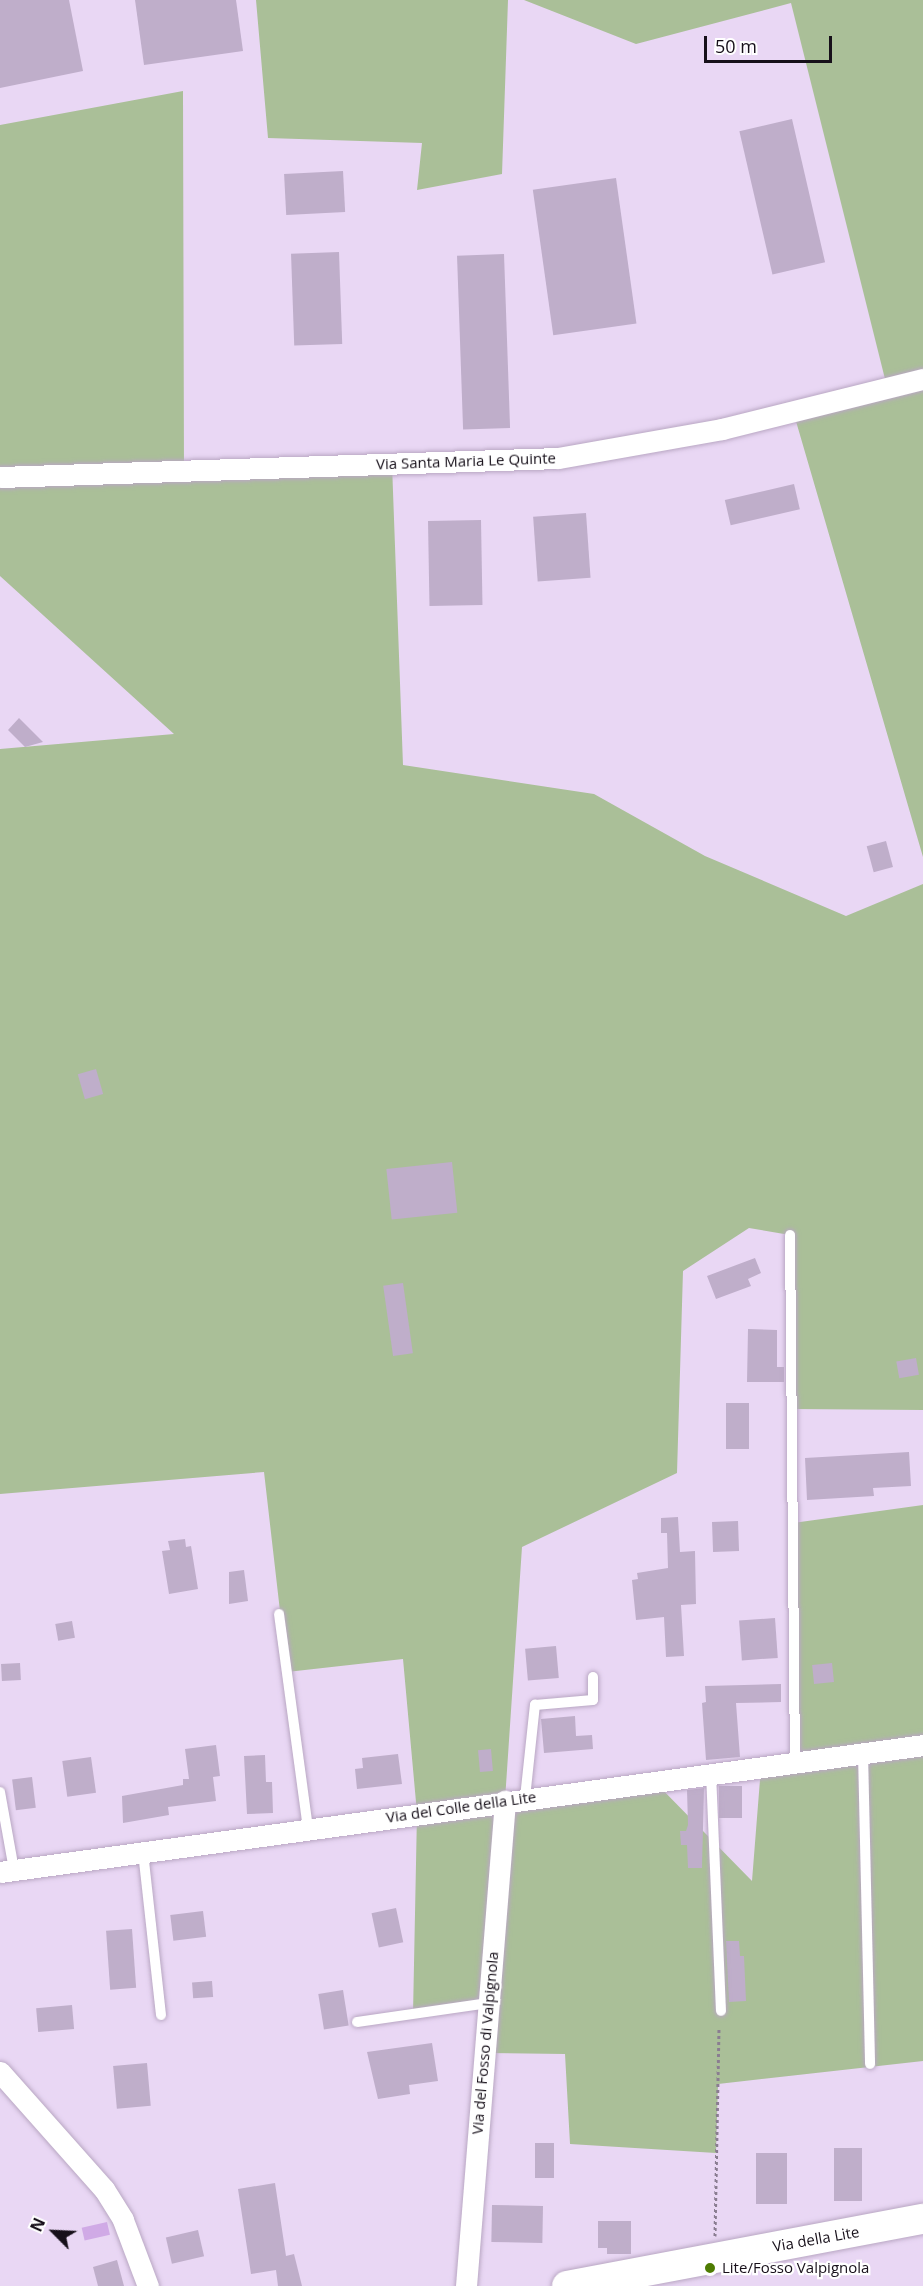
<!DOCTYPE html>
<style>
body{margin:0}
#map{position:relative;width:923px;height:2286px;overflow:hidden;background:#e9d7f4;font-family:"Open Sans",sans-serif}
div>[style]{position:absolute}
.green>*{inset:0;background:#aabf98}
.water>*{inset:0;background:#d0aae6;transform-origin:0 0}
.building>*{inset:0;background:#bfaeca;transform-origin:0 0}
.path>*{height:3px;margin-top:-1.5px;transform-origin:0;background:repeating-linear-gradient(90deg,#8a7d91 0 3px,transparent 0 6px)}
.roads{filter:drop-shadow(0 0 2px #b9a7c3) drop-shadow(0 0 2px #b9a7c3)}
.lane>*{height:10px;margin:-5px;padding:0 5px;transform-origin:5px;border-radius:5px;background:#fff}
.street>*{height:21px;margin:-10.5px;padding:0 10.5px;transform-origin:10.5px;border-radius:10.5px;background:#fff}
.secondary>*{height:30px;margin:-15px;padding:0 15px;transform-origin:15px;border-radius:15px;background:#fff}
.dots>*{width:16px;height:16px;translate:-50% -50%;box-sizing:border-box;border:3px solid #fff;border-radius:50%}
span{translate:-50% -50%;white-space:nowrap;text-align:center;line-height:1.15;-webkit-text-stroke:4.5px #fff;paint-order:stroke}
.street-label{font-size:15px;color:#17101a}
.poi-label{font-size:15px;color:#17101a}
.left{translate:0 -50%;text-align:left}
.north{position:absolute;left:24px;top:2202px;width:60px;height:60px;-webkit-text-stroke:4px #fff;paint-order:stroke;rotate:294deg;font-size:16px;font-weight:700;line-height:24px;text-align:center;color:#17101a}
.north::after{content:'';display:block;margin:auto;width:21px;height:27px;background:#17101a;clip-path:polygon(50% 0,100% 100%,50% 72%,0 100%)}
.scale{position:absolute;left:704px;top:36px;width:128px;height:27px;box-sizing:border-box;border:3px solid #17101a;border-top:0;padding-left:8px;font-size:18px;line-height:21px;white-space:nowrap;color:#17101a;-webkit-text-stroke:4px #fff;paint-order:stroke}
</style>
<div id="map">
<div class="green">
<i style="clip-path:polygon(256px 0,508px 0,502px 174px,417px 190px,422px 143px,268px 138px)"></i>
<i style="clip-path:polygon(524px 0,923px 0,923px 857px,793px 411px,887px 387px,791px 3px,636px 44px)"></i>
<i style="clip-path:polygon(183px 91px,184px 471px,392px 464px,403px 765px,594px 794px,705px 856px,846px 916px,923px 884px,923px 1410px,792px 1409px,790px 1235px,749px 1228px,683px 1271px,677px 1473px,522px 1547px,505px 1800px,654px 1781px,752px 1881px,761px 1767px,795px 1762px,793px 1523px,923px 1505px,923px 2061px,718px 2084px,716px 2153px,570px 2144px,565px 2054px,485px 2053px,489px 2003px,413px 2014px,417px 1813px,403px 1659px,287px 1672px,264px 1472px,0 1494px,0 749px,174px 734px,0 576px,0 125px)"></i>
</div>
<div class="water">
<i style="left:107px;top:2222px;width:13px;height:26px;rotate:77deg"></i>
</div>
<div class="building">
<i style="clip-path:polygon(0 0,69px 0,83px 71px,0 88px)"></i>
<i style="clip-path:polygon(135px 0,236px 0,243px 51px,144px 65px)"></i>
<i style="left:792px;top:119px;width:147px;height:54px;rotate:77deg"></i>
<i style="left:343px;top:171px;width:41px;height:59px;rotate:87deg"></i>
<i style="left:616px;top:178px;width:147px;height:84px;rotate:82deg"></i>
<i style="left:339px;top:252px;width:92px;height:48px;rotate:88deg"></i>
<i style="left:504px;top:254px;width:174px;height:47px;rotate:88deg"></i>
<i style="left:794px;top:484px;width:26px;height:71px;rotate:77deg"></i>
<i style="left:586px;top:513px;width:65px;height:53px;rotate:86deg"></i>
<i style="left:481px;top:520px;width:85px;height:53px;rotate:89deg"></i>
<i style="clip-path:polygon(19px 718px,43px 742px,25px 747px,8px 730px)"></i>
<i style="left:886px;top:841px;width:27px;height:20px;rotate:75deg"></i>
<i style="left:96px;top:1069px;width:26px;height:19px;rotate:74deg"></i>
<i style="left:452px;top:1162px;width:51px;height:66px;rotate:84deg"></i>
<i style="clip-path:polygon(755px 1258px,761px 1273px,748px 1279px,751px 1286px,716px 1299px,707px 1276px)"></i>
<i style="left:403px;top:1283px;width:71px;height:20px;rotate:82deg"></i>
<i style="clip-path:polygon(748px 1329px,777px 1330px,777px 1367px,784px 1367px,784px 1382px,747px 1382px)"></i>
<i style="left:916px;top:1358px;width:17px;height:20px;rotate:80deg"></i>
<i style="left:726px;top:1403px;width:23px;height:46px"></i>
<i style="clip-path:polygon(909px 1452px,911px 1486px,873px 1488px,874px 1496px,807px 1500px,805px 1458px)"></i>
<i style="clip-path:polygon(678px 1517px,680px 1552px,695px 1551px,696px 1604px,681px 1605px,684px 1656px,666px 1657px,664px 1617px,636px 1620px,632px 1580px,638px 1579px,637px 1573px,668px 1568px,667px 1533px,661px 1533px,661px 1518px)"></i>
<i style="left:738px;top:1521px;width:30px;height:26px;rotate:88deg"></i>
<i style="clip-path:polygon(185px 1539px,186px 1547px,191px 1546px,198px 1589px,169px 1594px,162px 1551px,170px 1550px,168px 1541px)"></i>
<i style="clip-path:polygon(244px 1570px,248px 1601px,229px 1604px,229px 1572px)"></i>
<i style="left:775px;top:1618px;width:40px;height:36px;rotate:86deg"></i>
<i style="left:72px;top:1621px;width:17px;height:17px;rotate:80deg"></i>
<i style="left:556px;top:1646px;width:32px;height:31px;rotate:85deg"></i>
<i style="left:20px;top:1663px;width:17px;height:19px;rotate:87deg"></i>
<i style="left:832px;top:1663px;width:19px;height:20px;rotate:84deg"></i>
<i style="clip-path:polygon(781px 1684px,781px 1702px,736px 1703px,740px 1757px,706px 1760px,702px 1703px,706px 1702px,705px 1686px)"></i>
<i style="clip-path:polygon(575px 1716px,576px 1736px,592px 1735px,593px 1749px,544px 1753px,541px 1719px)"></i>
<i style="clip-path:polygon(216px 1745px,220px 1776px,213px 1777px,216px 1801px,168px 1807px,169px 1815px,123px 1823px,122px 1796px,183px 1785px,183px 1779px,189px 1779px,185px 1749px)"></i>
<i style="left:491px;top:1749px;width:22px;height:13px;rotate:85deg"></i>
<i style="clip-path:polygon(398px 1754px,402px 1784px,357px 1789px,355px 1769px,363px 1768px,362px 1758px)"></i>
<i style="clip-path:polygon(265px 1755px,266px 1782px,272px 1782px,273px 1813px,247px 1814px,244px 1756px)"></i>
<i style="left:91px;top:1757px;width:36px;height:29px;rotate:82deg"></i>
<i style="left:32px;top:1777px;width:31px;height:20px;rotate:83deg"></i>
<i style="left:719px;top:1786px;width:23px;height:32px"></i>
<i style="clip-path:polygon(704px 1788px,702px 1868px,688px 1868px,687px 1845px,681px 1845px,680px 1831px,686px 1831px,688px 1825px,687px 1790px)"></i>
<i style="left:396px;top:1908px;width:35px;height:25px;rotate:78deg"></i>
<i style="left:203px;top:1911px;width:26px;height:33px;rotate:83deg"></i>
<i style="left:132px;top:1929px;width:59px;height:26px;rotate:86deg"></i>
<i style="clip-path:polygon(726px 1941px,739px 1941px,740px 1956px,744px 1956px,746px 2001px,729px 2002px)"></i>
<i style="left:212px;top:1981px;width:16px;height:20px;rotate:86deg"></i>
<i style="left:343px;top:1990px;width:36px;height:25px;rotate:81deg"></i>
<i style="left:72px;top:2005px;width:24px;height:36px;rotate:85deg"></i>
<i style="clip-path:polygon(432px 2043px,438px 2081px,409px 2085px,410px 2094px,378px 2099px,367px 2052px)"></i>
<i style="left:147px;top:2063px;width:43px;height:34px;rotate:85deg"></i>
<i style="left:535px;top:2143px;width:19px;height:35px"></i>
<i style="left:862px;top:2148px;width:53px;height:28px;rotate:90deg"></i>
<i style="left:756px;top:2153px;width:31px;height:51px"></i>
<i style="clip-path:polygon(275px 2183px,286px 2256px,294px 2254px,302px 2286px,278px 2286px,276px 2270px,251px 2274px,238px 2189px)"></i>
<i style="left:492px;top:2205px;width:51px;height:37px;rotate:1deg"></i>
<i style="clip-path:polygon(598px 2221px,631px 2221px,631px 2254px,607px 2254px,607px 2248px,598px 2248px)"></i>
<i style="left:198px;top:2230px;width:27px;height:33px;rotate:77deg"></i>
<i style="clip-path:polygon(117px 2260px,124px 2286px,98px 2286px,93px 2267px)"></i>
</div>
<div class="path">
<i style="left:715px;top:2236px;width:207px;rotate:-88.9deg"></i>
</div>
<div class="roads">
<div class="lane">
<i style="left:790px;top:1235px;width:527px;rotate:89.46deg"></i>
<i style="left:279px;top:1614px;width:216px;rotate:82.3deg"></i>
<i style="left:863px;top:1753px;width:311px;rotate:88.7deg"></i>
<i style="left:711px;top:1773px;width:238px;rotate:87.6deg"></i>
<i style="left:0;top:1792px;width:79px;rotate:79.8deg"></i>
<i style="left:525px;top:1798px;width:94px;rotate:-83.9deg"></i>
<i style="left:535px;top:1705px;width:58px;rotate:-4.9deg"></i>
<i style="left:593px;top:1700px;width:23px;rotate:-90deg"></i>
<i style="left:143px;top:1852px;width:164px;rotate:83.7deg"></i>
<i style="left:357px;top:2022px;width:133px;rotate:-8.2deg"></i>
</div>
<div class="street">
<i style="left:0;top:477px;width:558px;rotate:-1.95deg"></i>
<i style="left:558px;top:458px;width:167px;rotate:-10deg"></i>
<i style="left:722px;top:429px;width:207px;rotate:-14deg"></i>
<i style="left:0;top:1872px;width:932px;rotate:-7.83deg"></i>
<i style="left:0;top:2072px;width:157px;rotate:48.4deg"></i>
<i style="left:104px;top:2189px;width:36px;rotate:58deg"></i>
<i style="left:123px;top:2220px;width:71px;rotate:69.3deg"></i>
<i style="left:466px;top:2286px;width:487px;rotate:-85.4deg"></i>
</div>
<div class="secondary">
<i style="left:567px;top:2286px;width:362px;rotate:-10.7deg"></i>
</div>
</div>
<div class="dots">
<i style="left:710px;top:2268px;background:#4e7c02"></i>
</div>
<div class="street-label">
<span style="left:466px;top:461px;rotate:-2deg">Via Santa Maria Le Quinte</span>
<span style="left:461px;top:1807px;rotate:-8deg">Via del Colle della Lite</span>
<span style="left:485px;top:2043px;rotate:-85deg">Via del Fosso di Valpignola</span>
<span style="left:816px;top:2239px;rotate:-10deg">Via della Lite</span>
</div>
<div class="poi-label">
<span class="left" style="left:722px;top:2268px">Lite/Fosso Valpignola</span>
</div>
<div class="north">N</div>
<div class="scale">50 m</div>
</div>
